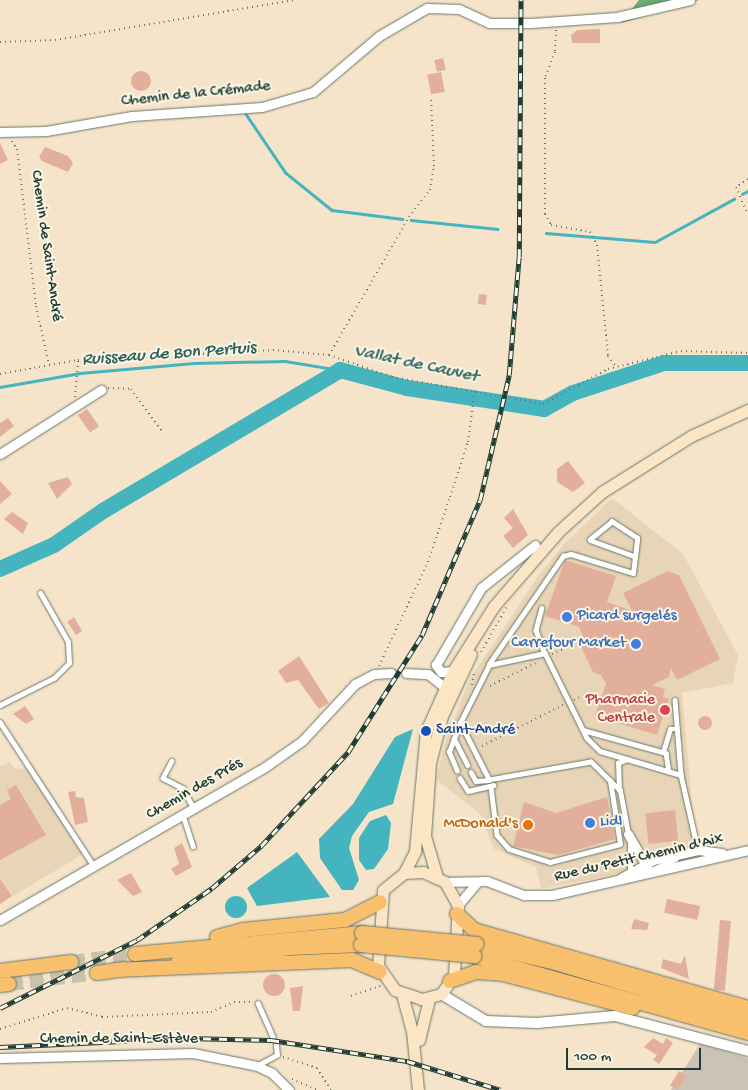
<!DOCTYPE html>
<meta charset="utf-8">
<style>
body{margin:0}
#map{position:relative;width:748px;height:1090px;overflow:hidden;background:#f5e4c9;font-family:"Gochi Hand",sans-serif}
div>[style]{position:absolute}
.built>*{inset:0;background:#e8d5b7}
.industrial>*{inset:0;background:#cbc3b8}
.forest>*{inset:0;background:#69ad72}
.water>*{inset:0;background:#44b4be}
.round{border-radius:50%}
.stream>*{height:2.5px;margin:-1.25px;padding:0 1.25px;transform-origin:1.25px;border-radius:1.25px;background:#44b4be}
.river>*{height:16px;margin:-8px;padding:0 8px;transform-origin:8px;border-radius:8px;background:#44b4be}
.building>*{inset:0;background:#e2b09a;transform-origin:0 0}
.minor-tunnel>*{height:9px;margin-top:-4.5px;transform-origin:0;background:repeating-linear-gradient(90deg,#cac3ab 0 9px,transparent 0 13.5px)}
.trunk-tunnel>*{height:14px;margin-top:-7px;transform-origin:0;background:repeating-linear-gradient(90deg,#cac3ab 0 14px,transparent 0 21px)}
.path>*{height:2px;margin-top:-1px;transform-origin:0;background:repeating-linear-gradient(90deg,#6a7768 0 1px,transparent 0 5px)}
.roads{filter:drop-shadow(0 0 1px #6a7768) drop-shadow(0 0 1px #6a7768)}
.service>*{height:4.5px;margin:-2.25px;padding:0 2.25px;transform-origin:2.25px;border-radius:2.25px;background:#fff}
.minor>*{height:9px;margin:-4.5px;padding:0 4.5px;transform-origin:4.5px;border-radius:4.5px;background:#fff}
.tertiary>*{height:10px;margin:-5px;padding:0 5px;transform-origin:5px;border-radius:5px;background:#fff}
.secondary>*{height:11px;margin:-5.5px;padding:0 5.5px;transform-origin:5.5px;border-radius:5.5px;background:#fce5c4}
.trunk>*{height:14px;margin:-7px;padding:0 7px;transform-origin:7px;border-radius:7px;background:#f8bf6c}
.rail>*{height:4.5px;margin-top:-2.25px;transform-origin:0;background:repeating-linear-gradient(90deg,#fcf5e5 0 8px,#1f3d34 0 16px);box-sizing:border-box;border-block:1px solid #1f3d34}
.bridges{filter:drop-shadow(0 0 1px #6a7768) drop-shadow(0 0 1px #6a7768)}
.trunk-bridge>*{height:14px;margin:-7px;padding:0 7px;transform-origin:7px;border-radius:7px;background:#f8bf6c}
.dots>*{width:14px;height:14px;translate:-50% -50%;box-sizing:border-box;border:2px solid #fcf5e5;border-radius:50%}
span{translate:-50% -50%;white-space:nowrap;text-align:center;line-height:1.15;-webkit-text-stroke:4px #fcf5e5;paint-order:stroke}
.street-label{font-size:16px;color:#1f3d34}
.shop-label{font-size:16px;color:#366cbe}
.left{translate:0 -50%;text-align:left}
.right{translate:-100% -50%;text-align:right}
.health-label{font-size:16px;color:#be3a42}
.transit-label{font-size:16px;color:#164399}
.food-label{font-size:16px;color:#c56008}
.water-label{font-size:18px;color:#2a615d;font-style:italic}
.scale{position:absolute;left:566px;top:1048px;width:135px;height:22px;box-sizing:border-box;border:2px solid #1f3d34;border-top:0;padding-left:6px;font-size:15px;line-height:18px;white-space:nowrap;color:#1f3d34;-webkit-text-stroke:4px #fcf5e5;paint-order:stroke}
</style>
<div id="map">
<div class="built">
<i style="clip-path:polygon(612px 498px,683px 554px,738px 655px,733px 683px,682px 693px,697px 858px,541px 889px,536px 867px,494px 849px,480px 814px,436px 779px,447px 736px,470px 679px,538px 576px,564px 544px)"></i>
<i style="clip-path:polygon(9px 762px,15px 769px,28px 768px,83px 854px,13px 896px,0 877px,0 767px)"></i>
</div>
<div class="industrial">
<i style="clip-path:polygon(700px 1044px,748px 1058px,748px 1090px,671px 1090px)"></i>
</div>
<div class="forest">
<i style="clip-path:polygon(639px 0,699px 0,621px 23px)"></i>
</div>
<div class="water">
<i style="clip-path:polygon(413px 729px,393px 804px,369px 812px,352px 836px,349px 848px,359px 880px,353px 890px,342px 890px,320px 858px,319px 839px,353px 804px,395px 737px)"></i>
<i style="clip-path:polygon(386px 815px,391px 823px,388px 849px,374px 869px,366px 870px,359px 860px,359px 838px,370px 821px)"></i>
<i style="clip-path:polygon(297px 852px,330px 897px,257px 906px,247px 888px)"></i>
<i class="round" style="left:225px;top:896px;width:22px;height:22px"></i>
</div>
<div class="stream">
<i style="left:246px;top:114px;width:71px;rotate:55.9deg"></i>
<i style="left:286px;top:173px;width:59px;rotate:38.8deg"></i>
<i style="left:332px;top:210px;width:71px;rotate:7.3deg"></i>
<i style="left:742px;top:194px;width:7px;rotate:-27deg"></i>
<i style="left:411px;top:220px;width:87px;rotate:5.9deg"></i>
<i style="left:546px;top:233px;width:109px;rotate:4.7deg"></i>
<i style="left:655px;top:242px;width:90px;rotate:-28.6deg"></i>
<i style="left:0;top:387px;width:81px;rotate:-9.9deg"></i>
<i style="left:80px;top:373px;width:114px;rotate:-5deg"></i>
<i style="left:194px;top:363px;width:91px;rotate:-1.3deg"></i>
<i style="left:285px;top:361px;width:56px;rotate:9.3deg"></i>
</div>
<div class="river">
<i style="left:0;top:569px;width:59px;rotate:-24deg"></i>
<i style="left:54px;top:545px;width:60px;rotate:-34.8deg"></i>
<i style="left:103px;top:511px;width:276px;rotate:-30.7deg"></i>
<i style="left:340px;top:370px;width:69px;rotate:15deg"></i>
<i style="left:407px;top:388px;width:139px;rotate:8.7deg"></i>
<i style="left:544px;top:409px;width:33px;rotate:-29deg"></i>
<i style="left:573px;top:393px;width:96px;rotate:-18.2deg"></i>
<i style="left:664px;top:363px;width:84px"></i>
</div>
<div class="building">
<i style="clip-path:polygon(600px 29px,600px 43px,572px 43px,571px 35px,577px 30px)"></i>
<i style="left:443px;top:58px;width:12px;height:9px;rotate:76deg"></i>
<i class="round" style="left:131px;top:71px;width:20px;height:20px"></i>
<i style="left:441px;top:72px;width:20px;height:14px;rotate:79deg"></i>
<i style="clip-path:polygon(0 143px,8px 160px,0 164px)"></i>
<i style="clip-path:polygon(45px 147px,68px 156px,73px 163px,68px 172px,42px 161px,39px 157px)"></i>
<i style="left:479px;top:294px;width:8px;height:10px;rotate:7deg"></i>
<i style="left:87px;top:409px;width:21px;height:11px;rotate:55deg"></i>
<i style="clip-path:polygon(8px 418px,14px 426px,0 437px,0 423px)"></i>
<i style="clip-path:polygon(568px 461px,585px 483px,573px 492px,557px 482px,557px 469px)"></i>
<i style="clip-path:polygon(68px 477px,72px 484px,57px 499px,48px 483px)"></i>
<i style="clip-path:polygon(0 481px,12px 494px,0 504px)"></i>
<i style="clip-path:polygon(513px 509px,528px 535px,513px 548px,503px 536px,513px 528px,504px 518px)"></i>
<i style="clip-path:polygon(12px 512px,28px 523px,23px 534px,4px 519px)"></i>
<i style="clip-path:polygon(565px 560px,616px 576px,607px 602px,632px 611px,623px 593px,668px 571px,679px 575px,720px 659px,677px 680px,671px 668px,669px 677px,652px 685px,665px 689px,663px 697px,669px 698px,657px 735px,595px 716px,606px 684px,601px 675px,593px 672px,580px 645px,583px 637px,579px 627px,545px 616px)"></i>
<i style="clip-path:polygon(74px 617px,82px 631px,76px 635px,67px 622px)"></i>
<i style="clip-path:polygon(299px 656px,329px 703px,319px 709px,298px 680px,286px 683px,278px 671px)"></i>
<i style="clip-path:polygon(25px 706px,34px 719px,26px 724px,13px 714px)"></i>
<i class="round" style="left:698px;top:716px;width:14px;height:14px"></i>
<i style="clip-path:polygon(16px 785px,46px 835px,0 860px,0 805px,11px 799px,7px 790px)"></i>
<i style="clip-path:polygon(75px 791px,76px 797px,84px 798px,88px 822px,75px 825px,68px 792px)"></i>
<i style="clip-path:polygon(607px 797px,615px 839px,558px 855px,513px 846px,524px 802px,556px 813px)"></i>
<i style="left:675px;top:810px;width:31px;height:30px;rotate:84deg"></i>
<i style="clip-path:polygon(182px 843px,192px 867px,176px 876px,171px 869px,179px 864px,174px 848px)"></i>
<i style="clip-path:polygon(131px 873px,142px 892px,133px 896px,117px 880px)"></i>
<i style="clip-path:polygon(0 878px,12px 896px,0 904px)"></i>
<i style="left:667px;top:899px;width:34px;height:14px;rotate:12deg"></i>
<i style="clip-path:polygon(634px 919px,649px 923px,647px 930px,631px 929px)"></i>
<i style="left:720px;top:920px;width:11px;height:70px;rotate:5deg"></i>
<i style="clip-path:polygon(685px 955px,689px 979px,661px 968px,663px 959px,681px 964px)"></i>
<i class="round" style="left:263px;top:974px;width:22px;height:22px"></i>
<i style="clip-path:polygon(303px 986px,300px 1011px,293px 1011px,290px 988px)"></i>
<i style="clip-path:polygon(653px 1038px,663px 1044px,666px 1038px,673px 1043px,659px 1064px,653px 1060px,657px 1055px,644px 1047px)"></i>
<i style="left:679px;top:1071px;width:9px;height:17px;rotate:32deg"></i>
</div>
<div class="minor-tunnel">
<i style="left:391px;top:673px;width:15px"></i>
</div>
<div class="trunk-tunnel">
<i style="left:71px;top:962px;width:64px;rotate:-7.1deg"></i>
<i style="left:9px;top:984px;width:89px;rotate:-7.1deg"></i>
</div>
<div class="path">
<i style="left:556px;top:30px;width:22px;rotate:93deg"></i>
<i style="left:555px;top:52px;width:28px;rotate:111deg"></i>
<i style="left:545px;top:78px;width:136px;rotate:90deg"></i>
<i style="left:545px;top:214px;width:13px;rotate:61deg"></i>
<i style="left:551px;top:225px;width:40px;rotate:10deg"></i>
<i style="left:590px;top:232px;width:15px;rotate:62deg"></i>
<i style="left:597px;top:245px;width:112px;rotate:84.3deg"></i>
<i style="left:608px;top:356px;width:13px;rotate:51deg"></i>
<i style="left:0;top:42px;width:55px;rotate:-2.1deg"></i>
<i style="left:55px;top:40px;width:243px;rotate:-9.5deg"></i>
<i style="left:12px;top:141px;width:9px;rotate:58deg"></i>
<i style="left:17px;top:149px;width:158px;rotate:83.1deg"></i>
<i style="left:36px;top:306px;width:60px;rotate:77.6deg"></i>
<i style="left:748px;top:179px;width:14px;rotate:146deg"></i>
<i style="left:736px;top:187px;width:30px;rotate:67deg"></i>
<i style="left:329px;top:355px;width:160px;rotate:-59.9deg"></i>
<i style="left:409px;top:217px;width:34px;rotate:-52deg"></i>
<i style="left:430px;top:190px;width:24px;rotate:-81deg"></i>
<i style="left:434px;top:166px;width:68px;rotate:-92.5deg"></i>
<i style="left:0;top:374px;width:79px;rotate:-10.2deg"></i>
<i style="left:78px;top:360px;width:195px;rotate:-2.9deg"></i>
<i style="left:273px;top:350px;width:56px;rotate:5.1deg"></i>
<i style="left:329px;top:355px;width:67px;rotate:19.2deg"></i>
<i style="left:392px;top:377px;width:153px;rotate:10.1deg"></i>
<i style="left:543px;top:404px;width:74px;rotate:-28.3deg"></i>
<i style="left:608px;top:369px;width:75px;rotate:-13.9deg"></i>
<i style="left:681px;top:351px;width:67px;rotate:1.7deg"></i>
<i style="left:108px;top:388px;width:23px;rotate:2deg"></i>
<i style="left:131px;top:389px;width:52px;rotate:53.6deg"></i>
<i style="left:75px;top:397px;width:37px;rotate:-85deg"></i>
<i style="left:481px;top:652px;width:53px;rotate:-60.5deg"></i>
<i style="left:552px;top:654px;width:12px;rotate:-24deg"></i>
<i style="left:379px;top:666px;width:115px;rotate:-64.8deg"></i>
<i style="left:428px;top:562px;width:69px;rotate:-71.3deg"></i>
<i style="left:450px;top:497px;width:58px;rotate:-71.9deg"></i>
<i style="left:468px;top:442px;width:53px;rotate:-82.5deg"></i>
<i style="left:472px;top:685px;width:12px;rotate:-81deg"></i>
<i style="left:490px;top:686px;width:51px;rotate:-26.6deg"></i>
<i style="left:574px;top:700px;width:7px;rotate:-27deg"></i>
<i style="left:482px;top:746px;width:91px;rotate:-26.8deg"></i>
<i style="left:351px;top:996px;width:31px;rotate:-19deg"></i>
<i style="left:0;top:1029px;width:70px;rotate:-17.4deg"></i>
<i style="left:67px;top:1008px;width:36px;rotate:14deg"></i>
<i style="left:102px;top:1017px;width:109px;rotate:-2.6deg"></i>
<i style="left:211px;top:1012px;width:25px;rotate:-23deg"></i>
<i style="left:234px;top:1002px;width:19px"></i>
<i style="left:283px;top:1057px;width:36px;rotate:18deg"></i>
<i style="left:317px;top:1068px;width:26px;rotate:58deg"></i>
<i style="left:292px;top:1079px;width:27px;rotate:24deg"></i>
</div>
<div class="roads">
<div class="service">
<i style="left:542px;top:608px;width:23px;rotate:105deg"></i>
<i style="left:536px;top:630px;width:23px;rotate:70deg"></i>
<i style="left:489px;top:664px;width:131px;rotate:-55.6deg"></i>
<i style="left:563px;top:556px;width:8px;rotate:-14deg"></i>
<i style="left:571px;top:554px;width:65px;rotate:17deg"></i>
<i style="left:633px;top:573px;width:35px;rotate:-83deg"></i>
<i style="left:637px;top:538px;width:30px;rotate:-147deg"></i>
<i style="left:612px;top:522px;width:28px;rotate:141deg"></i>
<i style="left:590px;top:540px;width:47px;rotate:20deg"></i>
<i style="left:675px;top:700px;width:75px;rotate:85.4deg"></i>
<i style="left:0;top:705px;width:60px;rotate:-26.6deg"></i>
<i style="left:54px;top:678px;width:21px;rotate:-45deg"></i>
<i style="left:69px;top:663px;width:21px;rotate:-93deg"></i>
<i style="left:68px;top:642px;width:56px;rotate:-119.7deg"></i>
<i style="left:0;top:722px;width:172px;rotate:56.9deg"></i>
<i style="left:583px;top:730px;width:86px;rotate:15.5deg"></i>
<i style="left:666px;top:753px;width:18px;rotate:81deg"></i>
<i style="left:454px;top:738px;width:30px;rotate:63deg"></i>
<i style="left:663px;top:752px;width:24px;rotate:-73deg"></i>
<i style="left:670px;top:729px;width:7px"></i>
<i style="left:172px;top:761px;width:19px;rotate:118deg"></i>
<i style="left:163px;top:778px;width:22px;rotate:27deg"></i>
<i style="left:183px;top:788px;width:24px;rotate:62deg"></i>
<i style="left:457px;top:771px;width:21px;rotate:-113deg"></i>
<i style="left:449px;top:752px;width:31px;rotate:-69deg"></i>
<i style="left:471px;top:772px;width:10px;rotate:61deg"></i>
<i style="left:476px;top:781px;width:13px;rotate:-4deg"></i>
<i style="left:460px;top:778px;width:15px;rotate:58deg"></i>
<i style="left:468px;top:791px;width:26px;rotate:-13deg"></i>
<i style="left:491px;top:787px;width:48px;rotate:82.9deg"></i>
<i style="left:497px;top:835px;width:18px;rotate:49deg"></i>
<i style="left:509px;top:849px;width:43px;rotate:17.6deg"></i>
<i style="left:550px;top:862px;width:72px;rotate:-14.4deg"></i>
<i style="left:620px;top:844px;width:64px;rotate:-99deg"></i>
<i style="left:619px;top:790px;width:27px;rotate:-92deg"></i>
<i style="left:618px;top:763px;width:10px;rotate:-24deg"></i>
<i style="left:183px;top:815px;width:33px;rotate:72deg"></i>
<i style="left:628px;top:834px;width:44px;rotate:-100.5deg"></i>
<i style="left:620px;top:791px;width:41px;rotate:-135deg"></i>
<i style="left:591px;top:762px;width:104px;rotate:170deg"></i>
<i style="left:489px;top:780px;width:64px;rotate:-117deg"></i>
<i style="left:460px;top:723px;width:65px;rotate:-63.4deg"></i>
<i style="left:489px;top:665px;width:57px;rotate:-12.1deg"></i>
<i style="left:545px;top:653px;width:95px;rotate:63.7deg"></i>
<i style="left:587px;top:738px;width:18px;rotate:45deg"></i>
<i style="left:600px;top:751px;width:84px;rotate:16.5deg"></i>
<i style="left:681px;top:775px;width:77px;rotate:77.2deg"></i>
<i style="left:651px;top:870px;width:27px;rotate:-24deg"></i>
<i style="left:630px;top:873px;width:29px;rotate:-90deg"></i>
<i style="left:258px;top:1003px;width:37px;rotate:66deg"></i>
<i style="left:258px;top:1065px;width:21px;rotate:-28deg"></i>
<i style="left:277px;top:1055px;width:10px;rotate:-96deg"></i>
</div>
<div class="minor">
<i style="left:0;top:132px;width:46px;rotate:-1.2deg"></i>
<i style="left:46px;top:131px;width:87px;rotate:-9.9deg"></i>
<i style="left:132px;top:116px;width:130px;rotate:-4deg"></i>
<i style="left:262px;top:107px;width:53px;rotate:-16.4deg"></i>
<i style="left:313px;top:92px;width:87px;rotate:-40.3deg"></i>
<i style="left:379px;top:36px;width:56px;rotate:-30.3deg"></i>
<i style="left:427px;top:8px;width:32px;rotate:2deg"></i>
<i style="left:459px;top:9px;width:33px;rotate:25deg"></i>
<i style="left:489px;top:23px;width:42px"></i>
<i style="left:531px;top:23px;width:86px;rotate:-4deg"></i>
<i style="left:617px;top:17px;width:75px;rotate:-13.1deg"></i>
<i style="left:0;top:454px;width:120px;rotate:-32.4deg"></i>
<i style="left:453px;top:671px;width:12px;rotate:175deg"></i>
<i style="left:441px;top:672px;width:9px;rotate:-126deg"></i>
<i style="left:436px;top:665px;width:89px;rotate:-59.7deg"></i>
<i style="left:481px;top:588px;width:69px;rotate:-38.5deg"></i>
<i style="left:406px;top:673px;width:22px;rotate:3deg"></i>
<i style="left:428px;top:674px;width:21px;rotate:39deg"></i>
<i style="left:628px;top:834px;width:38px;rotate:60deg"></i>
<i style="left:621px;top:878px;width:37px;rotate:-29deg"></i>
<i style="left:653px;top:860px;width:46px;rotate:-12.5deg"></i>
<i style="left:698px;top:850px;width:24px;rotate:7deg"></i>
<i style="left:445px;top:882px;width:42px;rotate:-1.4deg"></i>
<i style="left:487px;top:881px;width:40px;rotate:21deg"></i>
<i style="left:524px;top:895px;width:28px"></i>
<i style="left:552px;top:895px;width:201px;rotate:-12.9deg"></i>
<i style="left:458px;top:905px;width:30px;rotate:-50deg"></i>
<i style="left:0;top:920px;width:306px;rotate:-30deg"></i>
<i style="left:265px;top:767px;width:45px;rotate:-35.1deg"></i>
<i style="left:302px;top:741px;width:78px;rotate:-47.1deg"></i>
<i style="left:355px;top:684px;width:21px;rotate:-28deg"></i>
<i style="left:374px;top:674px;width:17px;rotate:-3deg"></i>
<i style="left:0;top:1058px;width:193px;rotate:-1.5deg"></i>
<i style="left:193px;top:1053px;width:65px;rotate:11.5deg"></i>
<i style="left:257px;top:1066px;width:17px;rotate:25deg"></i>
<i style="left:272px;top:1073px;width:24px;rotate:45deg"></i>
</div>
<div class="tertiary">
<i style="left:441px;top:994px;width:52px;rotate:31deg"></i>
<i style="left:486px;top:1021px;width:51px;rotate:2.2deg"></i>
<i style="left:537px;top:1023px;width:78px;rotate:-5.1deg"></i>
<i style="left:615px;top:1016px;width:138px;rotate:14.7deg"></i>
</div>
<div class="secondary">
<i style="left:423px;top:872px;width:24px;rotate:24deg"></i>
<i style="left:445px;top:882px;width:26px;rotate:61deg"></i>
<i style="left:458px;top:905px;width:70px;rotate:93.3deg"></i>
<i style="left:454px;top:975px;width:23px;rotate:124deg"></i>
<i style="left:441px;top:994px;width:20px;rotate:165deg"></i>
<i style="left:422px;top:999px;width:28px;rotate:-162deg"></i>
<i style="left:395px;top:990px;width:29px;rotate:-125deg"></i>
<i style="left:378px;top:966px;width:76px;rotate:-86.2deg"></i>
<i style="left:383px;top:890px;width:27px;rotate:-39deg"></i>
<i style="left:404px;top:873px;width:19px;rotate:-3deg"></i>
<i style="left:404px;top:873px;width:25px;rotate:-63deg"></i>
<i style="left:415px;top:851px;width:121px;rotate:-84.8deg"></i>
<i style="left:426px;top:731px;width:66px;rotate:-65.8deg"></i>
<i style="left:453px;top:671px;width:77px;rotate:-57.8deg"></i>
<i style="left:494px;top:606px;width:98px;rotate:-49.1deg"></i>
<i style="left:558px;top:532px;width:59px;rotate:-42.3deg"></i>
<i style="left:602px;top:492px;width:105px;rotate:-32.2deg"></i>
<i style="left:691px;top:436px;width:63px;rotate:-24.5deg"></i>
<i style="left:437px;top:877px;width:43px;rotate:-106.3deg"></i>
<i style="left:425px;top:836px;width:73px;rotate:-86.1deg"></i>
<i style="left:430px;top:763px;width:49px;rotate:-75.7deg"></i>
<i style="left:442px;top:716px;width:68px;rotate:-64.9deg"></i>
<i style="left:402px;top:994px;width:38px;rotate:75deg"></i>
<i style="left:412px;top:1031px;width:59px;rotate:84.2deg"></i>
<i style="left:419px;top:1040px;width:42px;rotate:-76.3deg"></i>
</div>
<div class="trunk">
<i style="left:457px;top:914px;width:23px;rotate:43deg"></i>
<i style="left:474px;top:930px;width:285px;rotate:15.9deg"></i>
<i style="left:217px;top:937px;width:27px;rotate:-15deg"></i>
<i style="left:243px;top:930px;width:102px;rotate:-5.6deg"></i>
<i style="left:345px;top:920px;width:39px;rotate:-27deg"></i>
<i style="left:476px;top:944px;width:82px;rotate:13.4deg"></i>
<i style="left:556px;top:963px;width:201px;rotate:16.8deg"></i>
<i style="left:135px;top:954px;width:228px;rotate:-5.3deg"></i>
<i style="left:474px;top:956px;width:285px;rotate:15.7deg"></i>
<i style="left:178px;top:962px;width:112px;rotate:-7.2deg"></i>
<i style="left:289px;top:948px;width:72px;rotate:-2.4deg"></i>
<i style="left:115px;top:970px;width:237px;rotate:-2.4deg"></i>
<i style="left:352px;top:960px;width:30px;rotate:23deg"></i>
<i style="left:0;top:971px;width:72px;rotate:-7.2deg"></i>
<i style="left:97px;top:973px;width:27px;rotate:-8deg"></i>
<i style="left:450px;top:981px;width:28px;rotate:-19deg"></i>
<i style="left:476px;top:972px;width:27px;rotate:4deg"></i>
<i style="left:503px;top:974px;width:134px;rotate:14.7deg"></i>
<i style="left:0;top:985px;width:9px;rotate:-6deg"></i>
</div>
</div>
<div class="rail">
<i style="left:0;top:1008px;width:153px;rotate:-26.4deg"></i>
<i style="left:137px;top:940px;width:91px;rotate:-34.7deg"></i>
<i style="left:212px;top:888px;width:65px;rotate:-40.6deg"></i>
<i style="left:261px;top:846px;width:128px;rotate:-47.2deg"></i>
<i style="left:348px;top:752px;width:138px;rotate:-57.7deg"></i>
<i style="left:422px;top:635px;width:147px;rotate:-66.8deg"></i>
<i style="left:480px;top:500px;width:128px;rotate:-76.9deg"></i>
<i style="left:509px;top:375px;width:118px;rotate:-85.2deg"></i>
<i style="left:519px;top:257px;width:257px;rotate:-89.6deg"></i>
<i style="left:0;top:1047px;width:187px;rotate:-2.8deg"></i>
<i style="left:187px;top:1038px;width:84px;rotate:1.4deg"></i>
<i style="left:271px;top:1040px;width:138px;rotate:8.8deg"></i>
<i style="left:407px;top:1061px;width:98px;rotate:17.1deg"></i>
</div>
<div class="bridges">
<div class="trunk-bridge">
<i style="left:362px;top:933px;width:115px;rotate:5.5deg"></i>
<i style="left:361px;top:945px;width:114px;rotate:5.6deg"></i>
</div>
</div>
<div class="dots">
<i style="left:567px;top:617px;background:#3f7fe0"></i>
<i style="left:636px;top:644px;background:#3f7fe0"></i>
<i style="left:665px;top:710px;background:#e0444e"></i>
<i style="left:426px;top:731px;background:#1a4fb4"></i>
<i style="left:590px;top:823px;background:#3f7fe0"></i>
<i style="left:528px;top:825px;background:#e8710a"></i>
</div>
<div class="street-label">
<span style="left:196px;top:95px;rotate:-6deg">Chemin de la Crémade</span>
<span style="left:45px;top:246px;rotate:82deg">Chemin de Saint-André</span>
<span style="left:195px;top:790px;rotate:-30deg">Chemin des Prés</span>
<span style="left:639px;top:859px;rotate:-13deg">Rue du Petit Chemin d'Aix</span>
<span style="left:119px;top:1040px">Chemin de Saint-Estève</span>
</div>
<div class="shop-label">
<span class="left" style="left:577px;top:617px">Picard surgelés</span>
<span class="right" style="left:626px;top:644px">Carrefour Market</span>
<span class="left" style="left:600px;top:823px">Lidl</span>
</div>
<div class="health-label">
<span class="right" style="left:655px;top:710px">Pharmacie<br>Centrale</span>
</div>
<div class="transit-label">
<span class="left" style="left:436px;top:731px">Saint-André</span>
</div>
<div class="food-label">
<span class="right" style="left:518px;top:825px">McDonald's</span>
</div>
<div class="water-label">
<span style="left:169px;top:355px;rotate:-4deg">Ruisseau de Bon Pertuis</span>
<span style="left:416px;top:365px;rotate:12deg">Vallat de Cauvet</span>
</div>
<div class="scale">100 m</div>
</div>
